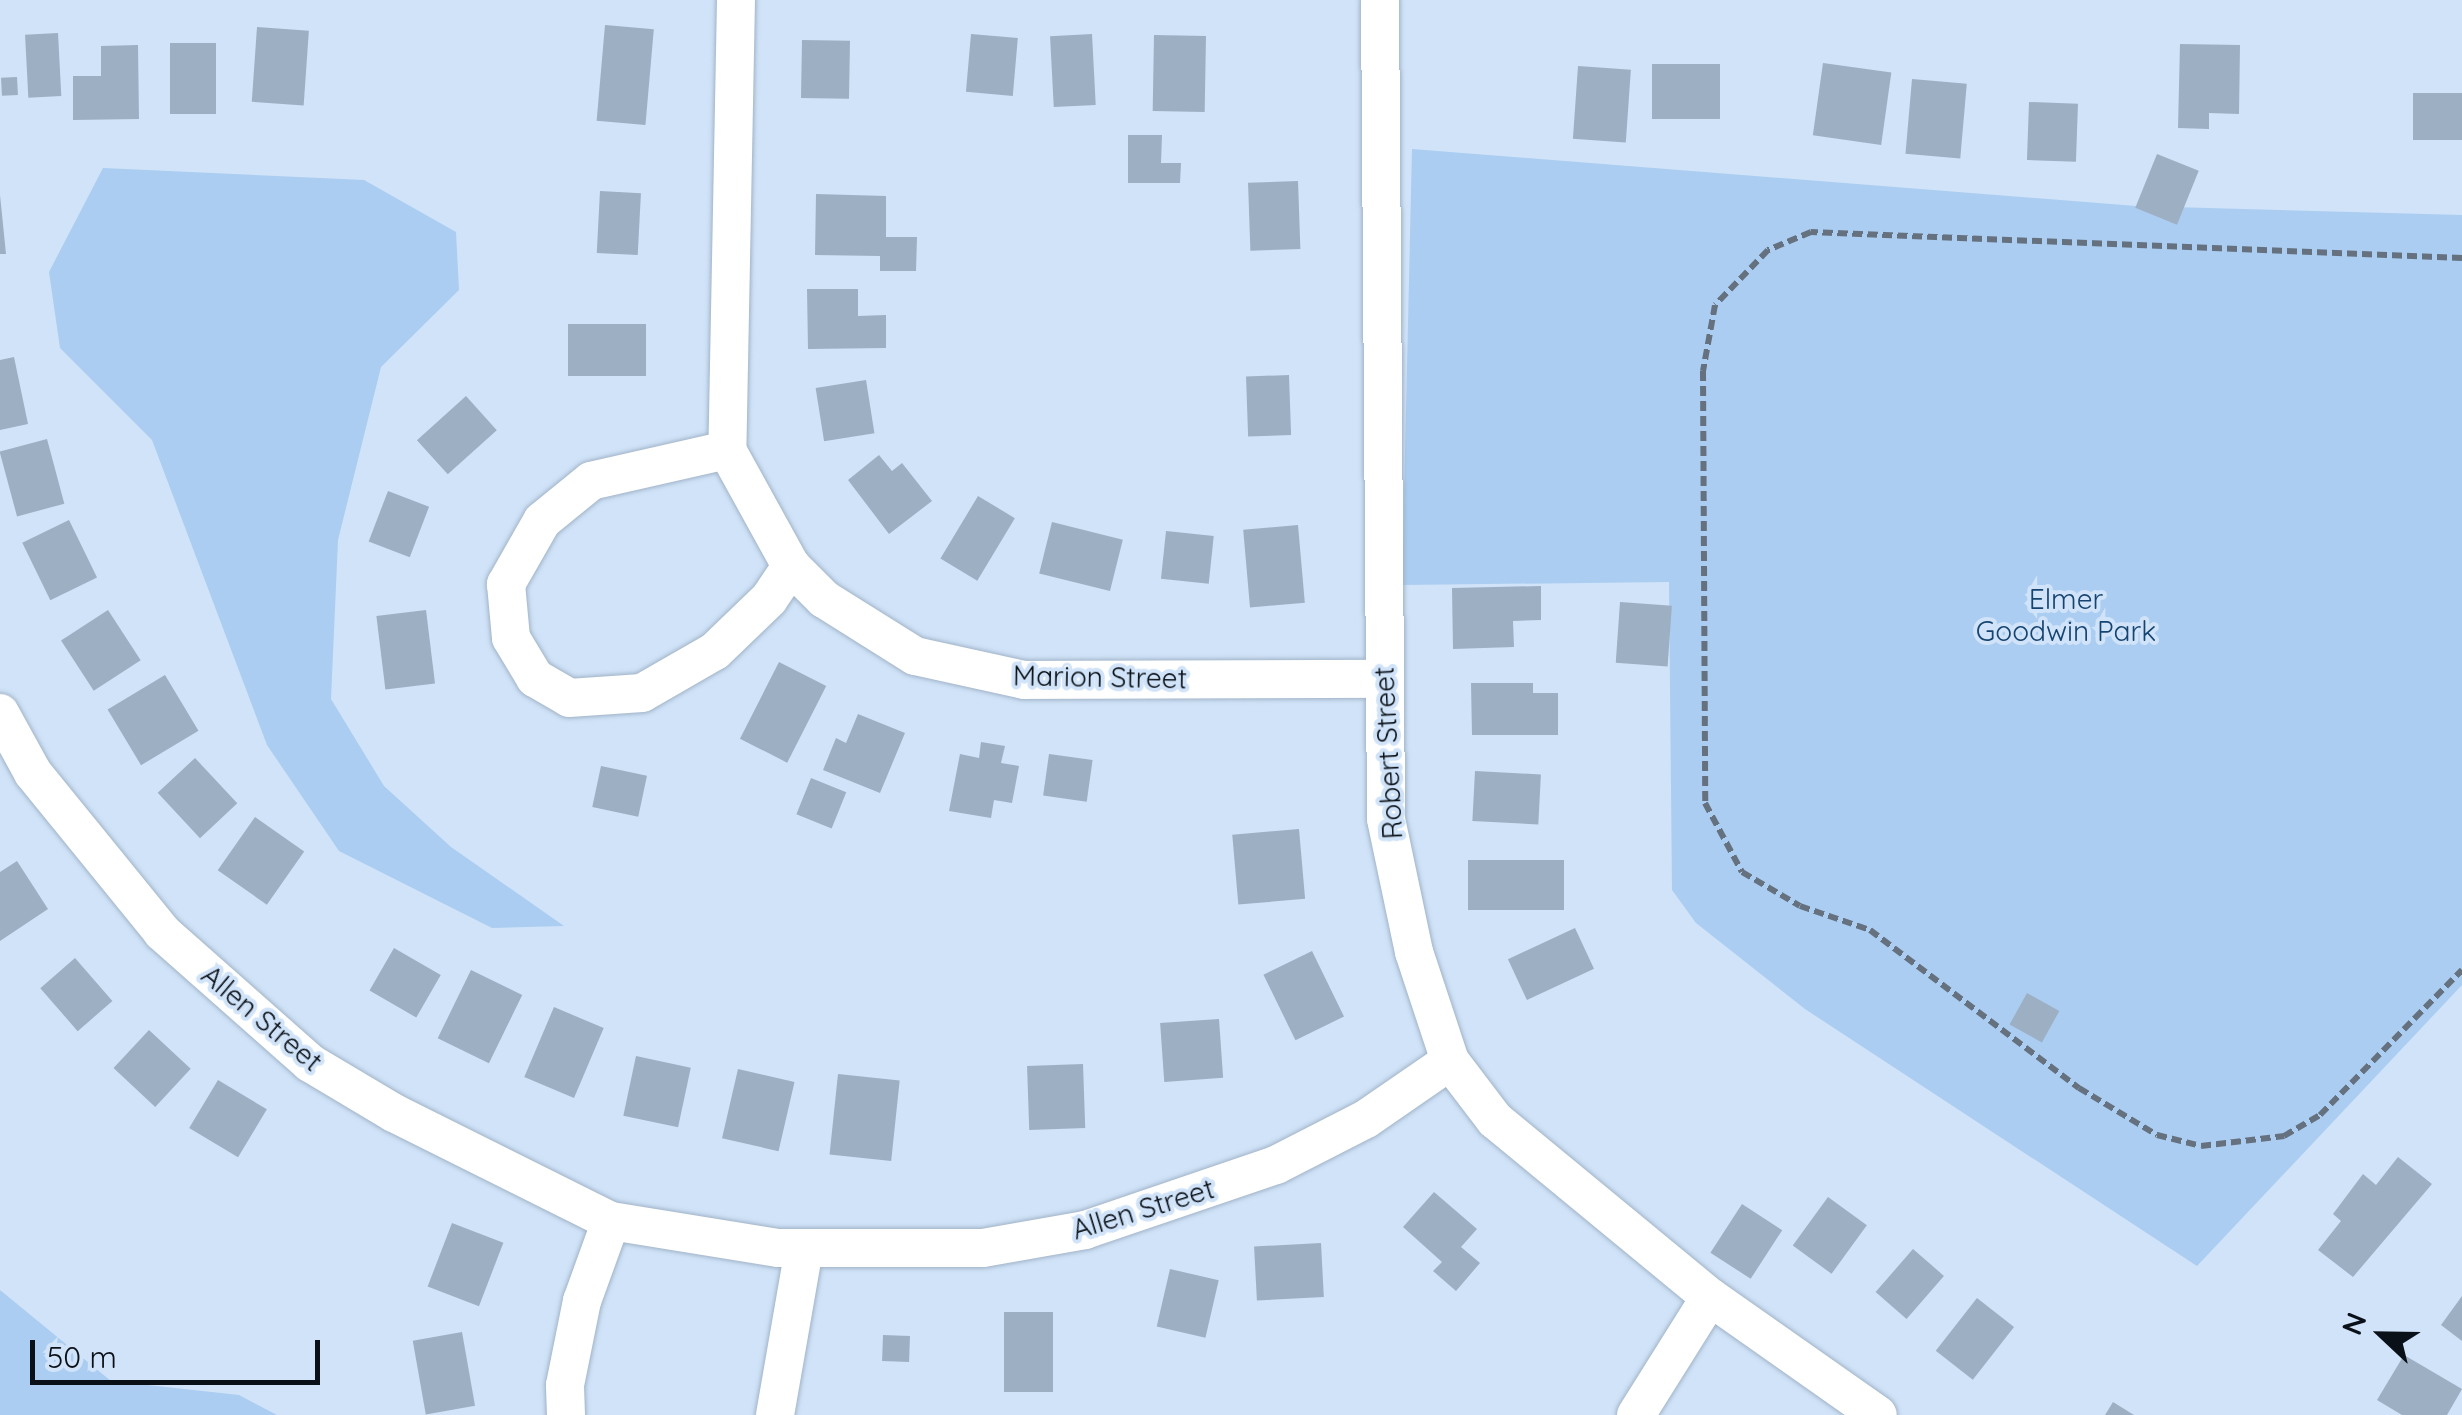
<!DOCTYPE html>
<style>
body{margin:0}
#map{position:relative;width:2462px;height:1415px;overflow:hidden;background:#d0e3f8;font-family:Quicksand,sans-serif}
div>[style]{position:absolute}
.green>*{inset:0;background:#abcdf1}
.building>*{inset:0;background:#9dafc3;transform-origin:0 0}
.path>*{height:6px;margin-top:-3px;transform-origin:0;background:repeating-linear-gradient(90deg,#65717f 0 10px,transparent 0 15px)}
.roads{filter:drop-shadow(0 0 2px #a1b3c7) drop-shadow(0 0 2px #a1b3c7)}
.street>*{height:38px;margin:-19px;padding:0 19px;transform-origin:19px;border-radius:19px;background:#fff}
span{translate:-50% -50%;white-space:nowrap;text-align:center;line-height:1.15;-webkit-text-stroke:8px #d0e3f8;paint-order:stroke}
.park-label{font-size:28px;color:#164470}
.street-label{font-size:28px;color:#0a1017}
.north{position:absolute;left:2332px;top:1285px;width:100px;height:100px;-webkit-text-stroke:8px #d0e3f8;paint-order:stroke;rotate:292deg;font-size:28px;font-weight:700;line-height:40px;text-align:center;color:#0a1017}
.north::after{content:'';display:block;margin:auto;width:35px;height:45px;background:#0a1017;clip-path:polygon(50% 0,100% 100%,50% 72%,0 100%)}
.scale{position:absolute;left:30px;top:1340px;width:290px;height:45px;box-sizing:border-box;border:5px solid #0a1017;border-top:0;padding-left:12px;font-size:30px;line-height:35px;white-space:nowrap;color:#0a1017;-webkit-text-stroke:8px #d0e3f8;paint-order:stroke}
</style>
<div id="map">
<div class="green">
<i style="clip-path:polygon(1412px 149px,2136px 206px,2462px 215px,2462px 985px,2197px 1266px,1805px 1009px,1696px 923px,1672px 890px,1669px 582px,1402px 585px)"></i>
<i style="clip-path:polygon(103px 168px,364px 180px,456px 232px,459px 290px,381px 367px,338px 540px,331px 699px,384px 786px,451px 847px,564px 926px,492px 928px,339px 851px,267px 745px,152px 440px,60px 348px,49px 272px)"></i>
<i style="clip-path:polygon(0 1290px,111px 1381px,239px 1395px,277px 1415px,0 1415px)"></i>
</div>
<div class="building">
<i style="left:605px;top:25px;width:49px;height:96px;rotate:5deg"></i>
<i style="left:257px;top:27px;width:52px;height:75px;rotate:4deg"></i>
<i style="left:58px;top:33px;width:63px;height:33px;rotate:87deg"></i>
<i style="left:971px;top:34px;width:47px;height:58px;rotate:5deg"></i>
<i style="left:1092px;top:34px;width:71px;height:42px;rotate:87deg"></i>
<i style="left:1154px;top:35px;width:52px;height:76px;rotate:1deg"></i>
<i style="left:802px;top:40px;width:48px;height:58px;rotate:1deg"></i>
<i style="left:170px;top:43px;width:46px;height:71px"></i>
<i style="clip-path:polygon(2180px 44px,2240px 45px,2239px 114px,2209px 113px,2209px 129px,2178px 128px)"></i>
<i style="clip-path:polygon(138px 45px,139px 119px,73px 120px,73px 76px,101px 76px,101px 46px)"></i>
<i style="left:1823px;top:63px;width:69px;height:73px;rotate:8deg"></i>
<i style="left:1720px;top:64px;width:55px;height:68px;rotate:90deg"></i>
<i style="left:1578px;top:66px;width:53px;height:73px;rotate:4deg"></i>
<i style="left:17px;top:77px;width:18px;height:16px;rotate:87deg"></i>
<i style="left:1912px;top:79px;width:55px;height:75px;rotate:5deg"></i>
<i style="left:2413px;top:93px;width:49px;height:47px"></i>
<i style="left:2029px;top:102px;width:49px;height:58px;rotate:2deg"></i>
<i style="clip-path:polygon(1128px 135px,1162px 135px,1161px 163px,1181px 163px,1180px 183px,1128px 183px)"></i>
<i style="left:2157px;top:154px;width:45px;height:58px;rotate:22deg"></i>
<i style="left:1298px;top:181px;width:68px;height:50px;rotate:88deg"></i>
<i style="left:600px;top:191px;width:41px;height:62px;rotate:3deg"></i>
<i style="clip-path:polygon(816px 194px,886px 196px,886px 237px,917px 237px,916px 271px,880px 271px,880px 256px,815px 255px)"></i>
<i style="clip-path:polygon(0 195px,6px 254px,0 254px)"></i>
<i style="clip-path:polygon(807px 289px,858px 289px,858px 316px,886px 315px,886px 348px,808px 349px)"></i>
<i style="left:646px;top:324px;width:52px;height:78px;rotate:90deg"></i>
<i style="clip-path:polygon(14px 357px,28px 424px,0 430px,0 360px)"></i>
<i style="left:1289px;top:375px;width:60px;height:43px;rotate:88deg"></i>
<i style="left:866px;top:380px;width:54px;height:51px;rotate:81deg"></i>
<i style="left:466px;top:396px;width:46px;height:66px;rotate:48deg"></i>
<i style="left:47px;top:439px;width:67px;height:49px;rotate:75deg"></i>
<i style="clip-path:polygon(879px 455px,892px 471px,902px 463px,932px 501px,889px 534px,848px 480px)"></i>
<i style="left:388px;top:491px;width:44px;height:54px;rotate:21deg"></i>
<i style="left:978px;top:496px;width:43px;height:73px;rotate:31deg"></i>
<i style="left:69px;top:520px;width:64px;height:52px;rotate:64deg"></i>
<i style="left:1052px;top:522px;width:73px;height:53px;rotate:14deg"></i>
<i style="left:1298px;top:525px;width:78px;height:55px;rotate:85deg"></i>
<i style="left:1166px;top:531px;width:48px;height:48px;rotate:6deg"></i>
<i style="clip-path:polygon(1541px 586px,1541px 620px,1513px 621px,1514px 647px,1453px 649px,1452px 588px)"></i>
<i style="left:1620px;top:602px;width:52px;height:61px;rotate:4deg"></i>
<i style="left:108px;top:610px;width:60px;height:56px;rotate:57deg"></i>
<i style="left:426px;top:610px;width:74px;height:50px;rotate:83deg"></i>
<i style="left:779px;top:662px;width:53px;height:86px;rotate:27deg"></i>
<i style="left:165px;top:675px;width:65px;height:67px;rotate:59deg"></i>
<i style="clip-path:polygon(1471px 683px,1533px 683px,1533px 693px,1558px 693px,1558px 735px,1472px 735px)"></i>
<i style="clip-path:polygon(858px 714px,905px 733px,880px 793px,823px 770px,836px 738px,846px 743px)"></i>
<i style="clip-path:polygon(981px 742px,1005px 746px,1001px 763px,1019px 766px,1012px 803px,994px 800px,991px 818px,949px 811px,960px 754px,979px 758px)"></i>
<i style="left:1049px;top:754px;width:44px;height:42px;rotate:8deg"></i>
<i style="left:195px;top:758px;width:62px;height:51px;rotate:47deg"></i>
<i style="left:601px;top:766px;width:47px;height:42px;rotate:12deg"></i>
<i style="left:1475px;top:771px;width:66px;height:50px;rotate:3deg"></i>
<i style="left:811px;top:778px;width:38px;height:39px;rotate:22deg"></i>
<i style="left:255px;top:817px;width:60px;height:65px;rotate:35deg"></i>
<i style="left:1299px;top:829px;width:70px;height:67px;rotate:85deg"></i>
<i style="left:1468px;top:860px;width:96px;height:50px"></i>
<i style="clip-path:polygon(17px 861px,48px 909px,0 941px,0 872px)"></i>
<i style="left:1575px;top:928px;width:45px;height:74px;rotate:65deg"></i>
<i style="left:394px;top:948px;width:54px;height:49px;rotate:30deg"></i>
<i style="left:1312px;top:951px;width:73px;height:54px;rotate:64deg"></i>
<i style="left:75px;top:958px;width:57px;height:46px;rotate:49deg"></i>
<i style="left:471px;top:970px;width:57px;height:76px;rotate:26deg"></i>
<i style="left:2027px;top:993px;width:37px;height:36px;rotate:29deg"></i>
<i style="left:554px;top:1007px;width:54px;height:76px;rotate:23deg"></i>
<i style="left:1219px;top:1019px;width:59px;height:59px;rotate:86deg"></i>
<i style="left:149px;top:1030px;width:57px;height:52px;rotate:43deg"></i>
<i style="left:636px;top:1056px;width:56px;height:61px;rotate:12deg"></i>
<i style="left:1083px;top:1064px;width:64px;height:56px;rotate:88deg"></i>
<i style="left:738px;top:1069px;width:58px;height:71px;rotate:13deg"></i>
<i style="left:838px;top:1074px;width:62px;height:81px;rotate:6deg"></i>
<i style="left:218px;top:1080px;width:57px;height:56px;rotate:31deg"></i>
<i style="clip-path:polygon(2398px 1157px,2432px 1184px,2353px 1277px,2318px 1250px,2341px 1221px,2333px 1214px,2363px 1174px,2376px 1185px)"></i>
<i style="clip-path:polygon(1434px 1192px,1477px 1229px,1461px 1247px,1480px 1263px,1456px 1291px,1433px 1271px,1442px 1262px,1403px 1227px)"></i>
<i style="left:1828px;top:1197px;width:48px;height:60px;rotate:36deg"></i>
<i style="left:1742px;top:1204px;width:48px;height:58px;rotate:33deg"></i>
<i style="left:452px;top:1223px;width:55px;height:68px;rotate:21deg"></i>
<i style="left:1321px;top:1243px;width:54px;height:67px;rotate:87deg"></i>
<i style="left:1913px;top:1249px;width:41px;height:57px;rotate:41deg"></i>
<i style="left:1170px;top:1269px;width:50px;height:59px;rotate:13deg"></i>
<i style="clip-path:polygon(2462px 1296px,2462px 1341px,2441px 1325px)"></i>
<i style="left:1977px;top:1298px;width:47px;height:67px;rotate:38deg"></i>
<i style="left:1004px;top:1312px;width:49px;height:80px"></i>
<i style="left:462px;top:1332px;width:75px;height:50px;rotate:80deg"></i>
<i style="left:883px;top:1335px;width:27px;height:26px;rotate:2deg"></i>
<i style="clip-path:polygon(2404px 1355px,2462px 1389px,2447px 1415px,2402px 1415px,2377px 1400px)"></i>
<i style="clip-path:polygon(2113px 1402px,2134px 1415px,2105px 1415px)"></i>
</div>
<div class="path">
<i style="left:2462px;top:258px;width:652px;rotate:-177.71deg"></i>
<i style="left:1811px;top:232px;width:47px;rotate:157.3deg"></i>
<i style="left:1768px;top:250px;width:76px;rotate:133.9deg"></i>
<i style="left:1715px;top:305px;width:67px;rotate:100.3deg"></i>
<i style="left:1703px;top:371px;width:432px;rotate:89.7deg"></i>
<i style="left:1705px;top:803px;width:78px;rotate:61.8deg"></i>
<i style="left:1742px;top:872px;width:67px;rotate:30.4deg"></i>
<i style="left:1800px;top:906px;width:74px;rotate:18.9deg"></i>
<i style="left:1870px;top:930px;width:262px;rotate:37.1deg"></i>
<i style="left:2079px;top:1088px;width:91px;rotate:31.1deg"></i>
<i style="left:2157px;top:1135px;width:45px;rotate:14deg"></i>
<i style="left:2201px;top:1146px;width:84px;rotate:-6.9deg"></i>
<i style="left:2284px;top:1136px;width:42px;rotate:-30.3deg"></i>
<i style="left:2320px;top:1115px;width:203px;rotate:-45.6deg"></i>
</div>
<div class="roads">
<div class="street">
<i style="left:736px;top:0;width:450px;rotate:91.1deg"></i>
<i style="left:727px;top:450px;width:132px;rotate:61.1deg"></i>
<i style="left:791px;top:566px;width:47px;rotate:45deg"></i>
<i style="left:824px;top:599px;width:107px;rotate:32.1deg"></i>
<i style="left:915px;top:656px;width:112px;rotate:12.4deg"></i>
<i style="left:1024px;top:680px;width:358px;rotate:-0.2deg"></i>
<i style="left:1380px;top:0;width:819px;rotate:89.58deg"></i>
<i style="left:1386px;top:819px;width:136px;rotate:78.1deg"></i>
<i style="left:1414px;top:952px;width:115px;rotate:71.7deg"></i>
<i style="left:1450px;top:1061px;width:74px;rotate:52.7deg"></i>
<i style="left:1495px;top:1120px;width:278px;rotate:39.5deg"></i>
<i style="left:1710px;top:1297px;width:205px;rotate:35.1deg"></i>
<i style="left:727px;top:450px;width:139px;rotate:167.2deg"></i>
<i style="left:591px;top:481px;width:63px;rotate:140.8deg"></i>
<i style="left:542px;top:521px;width:73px;rotate:119.7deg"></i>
<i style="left:506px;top:584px;width:54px;rotate:84.7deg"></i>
<i style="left:511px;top:638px;width:47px;rotate:59deg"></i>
<i style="left:535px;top:678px;width:39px;rotate:30deg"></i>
<i style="left:569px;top:698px;width:73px;rotate:-3.9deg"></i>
<i style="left:642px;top:693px;width:84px;rotate:-29.9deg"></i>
<i style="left:715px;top:651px;width:75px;rotate:-43.9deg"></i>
<i style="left:769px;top:599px;width:40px;rotate:-56deg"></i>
<i style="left:0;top:713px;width:68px;rotate:61.2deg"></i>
<i style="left:33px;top:773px;width:205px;rotate:50.9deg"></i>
<i style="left:162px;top:932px;width:198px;rotate:41.5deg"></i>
<i style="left:310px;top:1063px;width:98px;rotate:30.8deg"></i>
<i style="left:394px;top:1113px;width:242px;rotate:26.5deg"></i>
<i style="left:611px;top:1221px;width:169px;rotate:9.2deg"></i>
<i style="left:778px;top:1248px;width:205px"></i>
<i style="left:983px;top:1248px;width:104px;rotate:-10deg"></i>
<i style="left:1085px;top:1230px;width:202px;rotate:-18.8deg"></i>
<i style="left:1276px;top:1165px;width:101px;rotate:-27.1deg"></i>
<i style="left:1366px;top:1119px;width:102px;rotate:-34.6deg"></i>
<i style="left:566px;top:1415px;width:30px;rotate:-92deg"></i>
<i style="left:565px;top:1385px;width:86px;rotate:-78.6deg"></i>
<i style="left:582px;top:1301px;width:85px;rotate:-70.1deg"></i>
<i style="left:775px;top:1415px;width:169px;rotate:-80.1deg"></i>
<i style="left:1636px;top:1415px;width:139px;rotate:-57.9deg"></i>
</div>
</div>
<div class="park-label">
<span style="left:2066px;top:615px">Elmer<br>Goodwin Park</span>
</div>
<div class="street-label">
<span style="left:1100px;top:677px;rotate:1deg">Marion Street</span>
<span style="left:1388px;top:753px;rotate:-93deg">Robert Street</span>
<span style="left:262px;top:1018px;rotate:40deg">Allen Street</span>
<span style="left:1143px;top:1209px;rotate:-17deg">Allen Street</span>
</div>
<div class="north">N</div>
<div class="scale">50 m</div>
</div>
